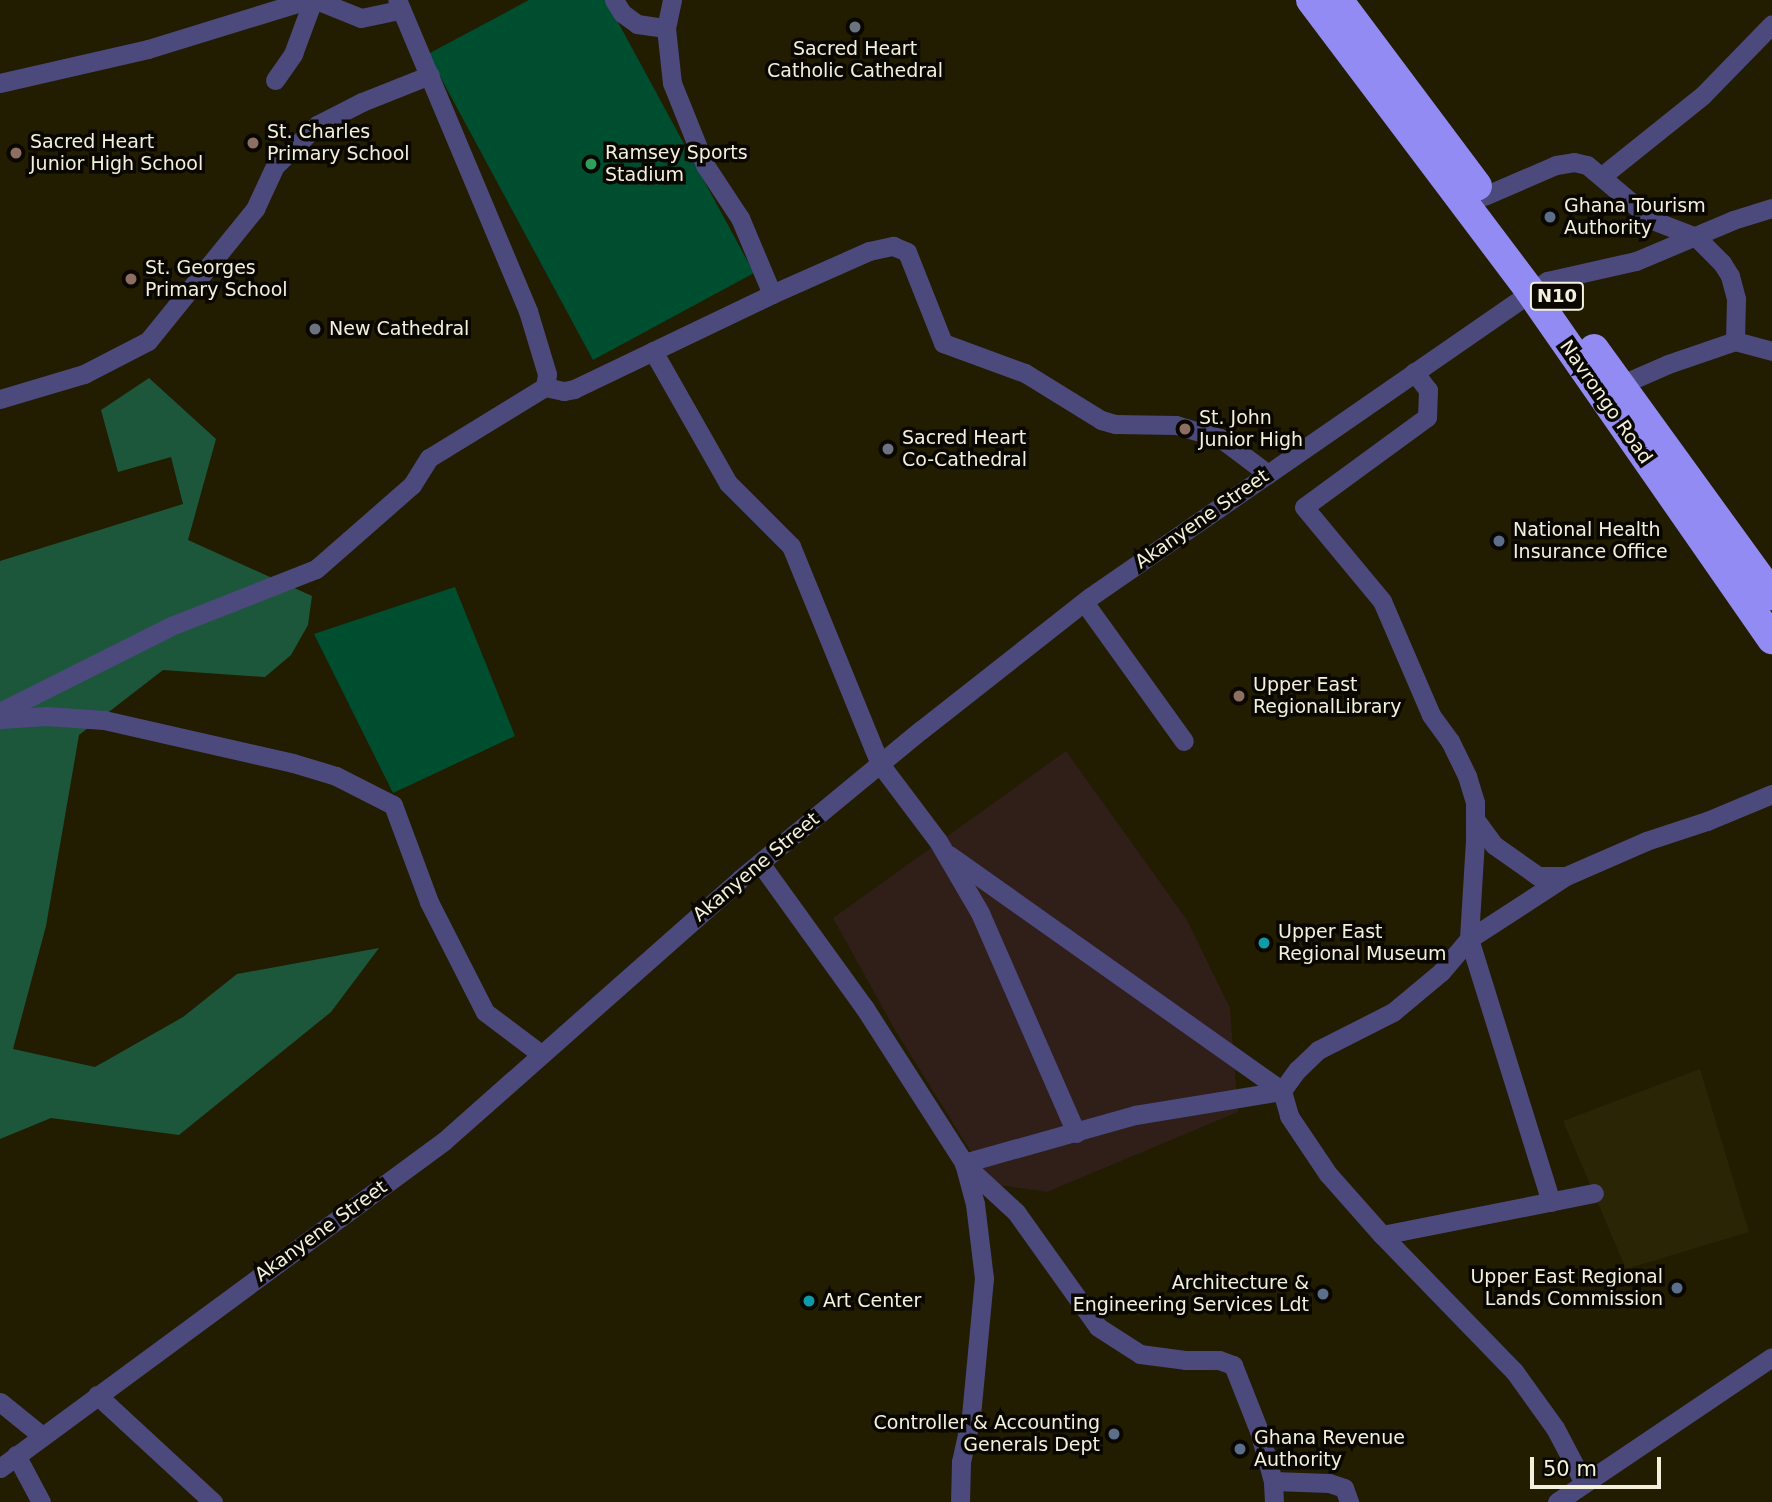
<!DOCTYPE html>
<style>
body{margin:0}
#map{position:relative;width:1772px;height:1502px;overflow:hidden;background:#221c00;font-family:"DejaVu Sans",sans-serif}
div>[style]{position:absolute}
.commercial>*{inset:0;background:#301e18}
.built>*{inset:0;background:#2a2505}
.green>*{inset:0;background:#004e30}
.forest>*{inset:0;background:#1d573b}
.minor>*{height:19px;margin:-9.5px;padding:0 9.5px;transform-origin:9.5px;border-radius:9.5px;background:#4c497d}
.highway>*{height:30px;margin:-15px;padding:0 15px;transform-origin:15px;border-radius:15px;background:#928bf3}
.dots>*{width:19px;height:19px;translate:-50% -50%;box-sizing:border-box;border:4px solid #090700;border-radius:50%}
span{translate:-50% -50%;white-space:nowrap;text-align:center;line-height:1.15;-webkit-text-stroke:7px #090700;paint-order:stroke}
.shield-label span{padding:2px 5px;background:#090700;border:2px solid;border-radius:5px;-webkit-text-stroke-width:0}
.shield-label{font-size:18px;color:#f3f0de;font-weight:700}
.poi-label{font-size:19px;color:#f3f0de}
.left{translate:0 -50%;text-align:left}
.right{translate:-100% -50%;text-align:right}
.street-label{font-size:19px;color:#f3f0de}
.scale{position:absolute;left:1530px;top:1457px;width:131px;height:32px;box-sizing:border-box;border:4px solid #f3f0de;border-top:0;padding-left:9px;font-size:21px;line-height:24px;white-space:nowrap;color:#f3f0de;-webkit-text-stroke:5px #090700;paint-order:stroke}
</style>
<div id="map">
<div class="commercial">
<i style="clip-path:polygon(1066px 751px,1187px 920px,1230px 1008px,1238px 1112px,1047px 1192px,991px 1184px,895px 1030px,833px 918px)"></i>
</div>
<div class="built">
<i style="clip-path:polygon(1700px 1069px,1749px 1232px,1626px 1269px,1563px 1121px)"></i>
</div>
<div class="green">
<i style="clip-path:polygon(529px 0,606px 0,754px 273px,593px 360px,428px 54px)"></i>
<i style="clip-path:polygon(455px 587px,515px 736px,393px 793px,314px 634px)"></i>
</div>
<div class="forest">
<i style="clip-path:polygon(149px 378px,216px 439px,188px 540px,312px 596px,308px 625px,291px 655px,265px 677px,163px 670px,79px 735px,46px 926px,13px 1049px,95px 1067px,183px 1017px,237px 974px,379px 948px,331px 1012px,179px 1135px,51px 1118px,0 1139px,0 561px,183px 504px,171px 457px,118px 472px,101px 410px)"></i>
</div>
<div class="minor">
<i style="left:316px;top:0;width:48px;rotate:21.8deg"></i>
<i style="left:361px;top:18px;width:40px;rotate:-12deg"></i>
<i style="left:614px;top:0;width:15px;rotate:58deg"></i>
<i style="left:622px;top:13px;width:19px;rotate:36deg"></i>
<i style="left:637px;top:24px;width:29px;rotate:8deg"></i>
<i style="left:672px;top:0;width:29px;rotate:102deg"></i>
<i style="left:666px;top:28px;width:55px;rotate:83.8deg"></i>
<i style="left:672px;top:83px;width:88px;rotate:68.1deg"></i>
<i style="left:705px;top:165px;width:64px;rotate:56.6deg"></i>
<i style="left:740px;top:218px;width:82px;rotate:67.2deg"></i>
<i style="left:275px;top:80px;width:32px;rotate:-55deg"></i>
<i style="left:293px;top:54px;width:58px;rotate:-69.7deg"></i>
<i style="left:0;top:83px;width:152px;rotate:-12.9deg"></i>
<i style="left:148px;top:49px;width:166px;rotate:-17.1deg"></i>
<i style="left:1602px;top:176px;width:128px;rotate:-38.7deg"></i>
<i style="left:1702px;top:96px;width:100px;rotate:-45.8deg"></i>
<i style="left:1484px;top:196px;width:78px;rotate:-23.3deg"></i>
<i style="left:1556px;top:165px;width:18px;rotate:-9deg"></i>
<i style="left:1574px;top:162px;width:13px;rotate:13deg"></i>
<i style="left:1587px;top:165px;width:85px;rotate:40.2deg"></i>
<i style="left:1652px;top:220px;width:47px;rotate:21.1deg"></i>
<i style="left:1696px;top:237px;width:37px;rotate:45deg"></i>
<i style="left:1722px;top:263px;width:15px;rotate:58deg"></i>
<i style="left:1730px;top:276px;width:24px;rotate:75deg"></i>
<i style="left:1736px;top:299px;width:42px;rotate:91.4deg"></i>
<i style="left:653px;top:351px;width:152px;rotate:60.4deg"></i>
<i style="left:728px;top:483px;width:89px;rotate:45deg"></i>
<i style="left:791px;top:546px;width:235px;rotate:67.8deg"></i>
<i style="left:880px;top:764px;width:96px;rotate:53deg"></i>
<i style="left:938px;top:841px;width:83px;rotate:59.7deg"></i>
<i style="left:980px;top:913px;width:240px;rotate:66.4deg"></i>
<i style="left:1414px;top:372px;width:23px;rotate:52deg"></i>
<i style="left:1428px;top:390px;width:27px;rotate:92deg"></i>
<i style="left:1427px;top:417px;width:152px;rotate:143.8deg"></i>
<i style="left:1304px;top:507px;width:122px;rotate:50.3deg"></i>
<i style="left:1382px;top:601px;width:124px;rotate:66.7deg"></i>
<i style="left:1431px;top:715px;width:32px;rotate:54deg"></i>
<i style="left:1450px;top:741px;width:39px;rotate:64deg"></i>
<i style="left:1467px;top:776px;width:28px;rotate:73deg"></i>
<i style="left:1475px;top:803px;width:37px;rotate:90deg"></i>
<i style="left:1475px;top:840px;width:99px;rotate:93.5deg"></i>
<i style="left:1469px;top:939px;width:43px;rotate:130.3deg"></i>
<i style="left:1441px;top:972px;width:62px;rotate:140.2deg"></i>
<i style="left:1393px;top:1012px;width:84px;rotate:153.1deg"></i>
<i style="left:1318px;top:1050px;width:29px;rotate:136deg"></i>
<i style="left:1297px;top:1070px;width:26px;rotate:126deg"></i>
<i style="left:1282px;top:1091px;width:26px;rotate:74deg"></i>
<i style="left:1289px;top:1116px;width:70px;rotate:56.1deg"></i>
<i style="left:1328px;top:1174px;width:81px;rotate:48.5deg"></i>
<i style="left:1382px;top:1235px;width:190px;rotate:45.9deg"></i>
<i style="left:1514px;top:1371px;width:70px;rotate:54.3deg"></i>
<i style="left:1555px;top:1428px;width:62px;rotate:62.2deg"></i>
<i style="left:1620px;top:385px;width:52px;rotate:-23.6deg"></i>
<i style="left:1668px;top:364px;width:71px;rotate:-18.9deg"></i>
<i style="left:1735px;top:341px;width:38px;rotate:15deg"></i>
<i style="left:545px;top:387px;width:19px;rotate:12deg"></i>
<i style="left:564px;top:391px;width:10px;rotate:-11deg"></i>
<i style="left:574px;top:389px;width:220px;rotate:-25.6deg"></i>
<i style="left:772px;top:294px;width:106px;rotate:-23.9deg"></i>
<i style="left:869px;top:251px;width:25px;rotate:-12deg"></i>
<i style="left:893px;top:246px;width:15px;rotate:23deg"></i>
<i style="left:907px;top:252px;width:98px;rotate:68.4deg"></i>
<i style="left:943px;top:343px;width:87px;rotate:20.1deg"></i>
<i style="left:1025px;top:373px;width:89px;rotate:31.7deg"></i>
<i style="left:1101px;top:420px;width:15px;rotate:16deg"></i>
<i style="left:1115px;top:424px;width:61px;rotate:0.9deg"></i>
<i style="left:1176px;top:425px;width:46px;rotate:16.5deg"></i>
<i style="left:1220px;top:438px;width:60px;rotate:36.9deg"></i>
<i style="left:0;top:399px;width:88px;rotate:-16.6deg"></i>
<i style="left:84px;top:374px;width:72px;rotate:-27.3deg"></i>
<i style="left:148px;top:341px;width:170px;rotate:-51deg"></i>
<i style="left:255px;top:209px;width:47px;rotate:-65.1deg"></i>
<i style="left:275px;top:166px;width:59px;rotate:-44.3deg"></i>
<i style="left:317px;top:125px;width:51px;rotate:-27.1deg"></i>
<i style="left:362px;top:102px;width:73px;rotate:-21.7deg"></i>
<i style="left:1084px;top:602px;width:171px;rotate:54.3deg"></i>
<i style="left:0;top:712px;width:191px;rotate:-26.7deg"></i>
<i style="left:171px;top:626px;width:156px;rotate:-21.5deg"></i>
<i style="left:316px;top:569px;width:128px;rotate:-41.2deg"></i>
<i style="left:412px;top:485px;width:32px;rotate:-58deg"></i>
<i style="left:429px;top:458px;width:136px;rotate:-31.5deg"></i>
<i style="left:545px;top:387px;width:13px;rotate:-81deg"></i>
<i style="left:547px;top:374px;width:66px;rotate:-106.8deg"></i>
<i style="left:528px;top:311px;width:337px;rotate:-112.8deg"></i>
<i style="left:0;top:719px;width:46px;rotate:-3.7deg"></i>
<i style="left:46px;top:716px;width:58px;rotate:3.9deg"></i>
<i style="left:104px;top:720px;width:194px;rotate:12.8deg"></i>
<i style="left:293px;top:763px;width:45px;rotate:16.8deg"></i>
<i style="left:336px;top:776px;width:64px;rotate:27deg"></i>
<i style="left:393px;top:805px;width:103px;rotate:69.6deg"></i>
<i style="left:429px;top:902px;width:123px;rotate:63deg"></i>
<i style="left:485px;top:1012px;width:70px;rotate:36.9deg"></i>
<i style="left:1475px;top:819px;width:32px;rotate:54deg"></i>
<i style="left:1494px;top:845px;width:54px;rotate:35.2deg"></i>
<i style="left:1538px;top:876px;width:28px"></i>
<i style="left:949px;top:855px;width:408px;rotate:35.3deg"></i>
<i style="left:760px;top:863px;width:178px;rotate:54.2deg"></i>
<i style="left:864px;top:1007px;width:185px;rotate:57.3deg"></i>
<i style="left:964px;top:1163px;width:42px;rotate:75deg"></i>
<i style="left:975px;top:1204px;width:75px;rotate:83.1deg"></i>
<i style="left:984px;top:1278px;width:139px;rotate:95.4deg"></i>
<i style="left:971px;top:1416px;width:47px;rotate:102.3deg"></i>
<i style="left:961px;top:1462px;width:40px;rotate:91.4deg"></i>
<i style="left:964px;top:1163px;width:178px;rotate:-15.7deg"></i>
<i style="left:1135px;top:1115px;width:149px;rotate:-9.3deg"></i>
<i style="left:964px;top:1164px;width:71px;rotate:42.7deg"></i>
<i style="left:1016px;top:1212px;width:141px;rotate:54.5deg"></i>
<i style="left:1098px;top:1327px;width:50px;rotate:32.7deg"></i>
<i style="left:1140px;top:1354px;width:45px;rotate:7.6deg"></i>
<i style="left:1185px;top:1360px;width:34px"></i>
<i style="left:1219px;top:1360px;width:15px;rotate:20deg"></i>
<i style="left:1233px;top:1365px;width:71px;rotate:68.5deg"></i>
<i style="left:1259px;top:1431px;width:52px;rotate:74.4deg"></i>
<i style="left:1551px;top:1202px;width:275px;rotate:-107.3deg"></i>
<i style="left:1469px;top:939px;width:116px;rotate:-33deg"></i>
<i style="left:1566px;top:876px;width:87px;rotate:-23.6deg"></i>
<i style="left:1646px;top:841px;width:64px;rotate:-18.2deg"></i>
<i style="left:1707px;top:821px;width:70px;rotate:-22.6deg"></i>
<i style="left:1382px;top:1235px;width:216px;rotate:-11.2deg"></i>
<i style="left:97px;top:1395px;width:158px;rotate:42.7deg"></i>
<i style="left:0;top:1402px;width:54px;rotate:39deg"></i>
<i style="left:16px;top:1455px;width:53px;rotate:62deg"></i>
<i style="left:0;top:1468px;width:551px;rotate:-36.37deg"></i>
<i style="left:444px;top:1141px;width:395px;rotate:-41.5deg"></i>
<i style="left:740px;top:879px;width:234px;rotate:-39.5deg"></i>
<i style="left:921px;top:730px;width:215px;rotate:-38.2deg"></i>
<i style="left:1090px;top:597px;width:556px;rotate:-34.66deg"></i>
<i style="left:1547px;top:281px;width:91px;rotate:-12.7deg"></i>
<i style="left:1636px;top:261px;width:105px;rotate:-22.9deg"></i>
<i style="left:1733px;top:220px;width:41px;rotate:-17.1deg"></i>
<i style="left:1274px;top:1502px;width:21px;rotate:-93deg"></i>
<i style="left:1273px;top:1481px;width:56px;rotate:2deg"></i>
<i style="left:1329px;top:1483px;width:16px;rotate:18deg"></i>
<i style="left:1344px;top:1488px;width:15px;rotate:70deg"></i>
<i style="left:1557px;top:1502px;width:259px;rotate:-34deg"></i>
</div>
<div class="highway">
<i style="left:1311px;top:0;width:364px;rotate:53deg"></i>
<i style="left:1530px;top:291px;width:424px;rotate:55.2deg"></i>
<i style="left:1338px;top:0;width:232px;rotate:53.2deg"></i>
<i style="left:1594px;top:349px;width:304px;rotate:54.1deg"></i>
</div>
<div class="dots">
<i style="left:855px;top:27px;background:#6b7280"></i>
<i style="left:253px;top:143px;background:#8d6e63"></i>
<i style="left:16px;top:153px;background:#8d6e63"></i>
<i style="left:591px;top:164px;background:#2e9e5b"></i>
<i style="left:1550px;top:217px;background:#5c6f8a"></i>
<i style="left:131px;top:279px;background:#8d6e63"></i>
<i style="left:315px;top:329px;background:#6b7280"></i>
<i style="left:1185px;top:429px;background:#8d6e63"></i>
<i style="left:888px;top:449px;background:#6b7280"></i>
<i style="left:1499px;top:541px;background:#5c6f8a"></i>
<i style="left:1239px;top:696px;background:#8d6e63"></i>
<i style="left:1264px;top:943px;background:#0f9aa8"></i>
<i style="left:1677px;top:1288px;background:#5c6f8a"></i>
<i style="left:1323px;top:1294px;background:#5c6f8a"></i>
<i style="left:809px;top:1301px;background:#0f9aa8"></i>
<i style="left:1114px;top:1434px;background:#5c6f8a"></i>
<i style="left:1240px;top:1449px;background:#5c6f8a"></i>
</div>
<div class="shield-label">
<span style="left:1557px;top:296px">N10</span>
</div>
<div class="poi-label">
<span style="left:855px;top:60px">Sacred Heart<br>Catholic Cathedral</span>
<span class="left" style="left:267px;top:143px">St. Charles<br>Primary School</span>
<span class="left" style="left:30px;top:153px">Sacred Heart<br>Junior High School</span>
<span class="left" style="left:605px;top:164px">Ramsey Sports<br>Stadium</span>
<span class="left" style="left:1564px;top:217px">Ghana Tourism<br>Authority</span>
<span class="left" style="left:145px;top:279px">St. Georges<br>Primary School</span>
<span class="left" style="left:329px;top:329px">New Cathedral</span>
<span class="left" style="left:1199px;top:429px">St. John<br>Junior High</span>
<span class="left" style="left:902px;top:449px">Sacred Heart<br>Co-Cathedral</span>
<span class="left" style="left:1513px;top:541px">National Health<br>Insurance Office</span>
<span class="left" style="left:1253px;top:696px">Upper East<br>RegionalLibrary</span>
<span class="left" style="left:1278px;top:943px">Upper East<br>Regional Museum</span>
<span class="right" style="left:1663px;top:1288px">Upper East Regional<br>Lands Commission</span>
<span class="right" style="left:1309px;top:1294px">Architecture &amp;<br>Engineering Services Ldt</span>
<span class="left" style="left:823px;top:1301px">Art Center</span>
<span class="right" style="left:1100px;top:1434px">Controller &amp; Accounting<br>Generals Dept</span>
<span class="left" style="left:1254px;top:1449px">Ghana Revenue<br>Authority</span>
</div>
<div class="street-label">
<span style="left:1606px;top:402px;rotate:55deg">Navrongo Road</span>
<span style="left:1202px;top:519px;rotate:-35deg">Akanyene Street</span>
<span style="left:756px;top:867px;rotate:-40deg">Akanyene Street</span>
<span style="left:321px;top:1231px;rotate:-36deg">Akanyene Street</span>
</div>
<div class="scale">50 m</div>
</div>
